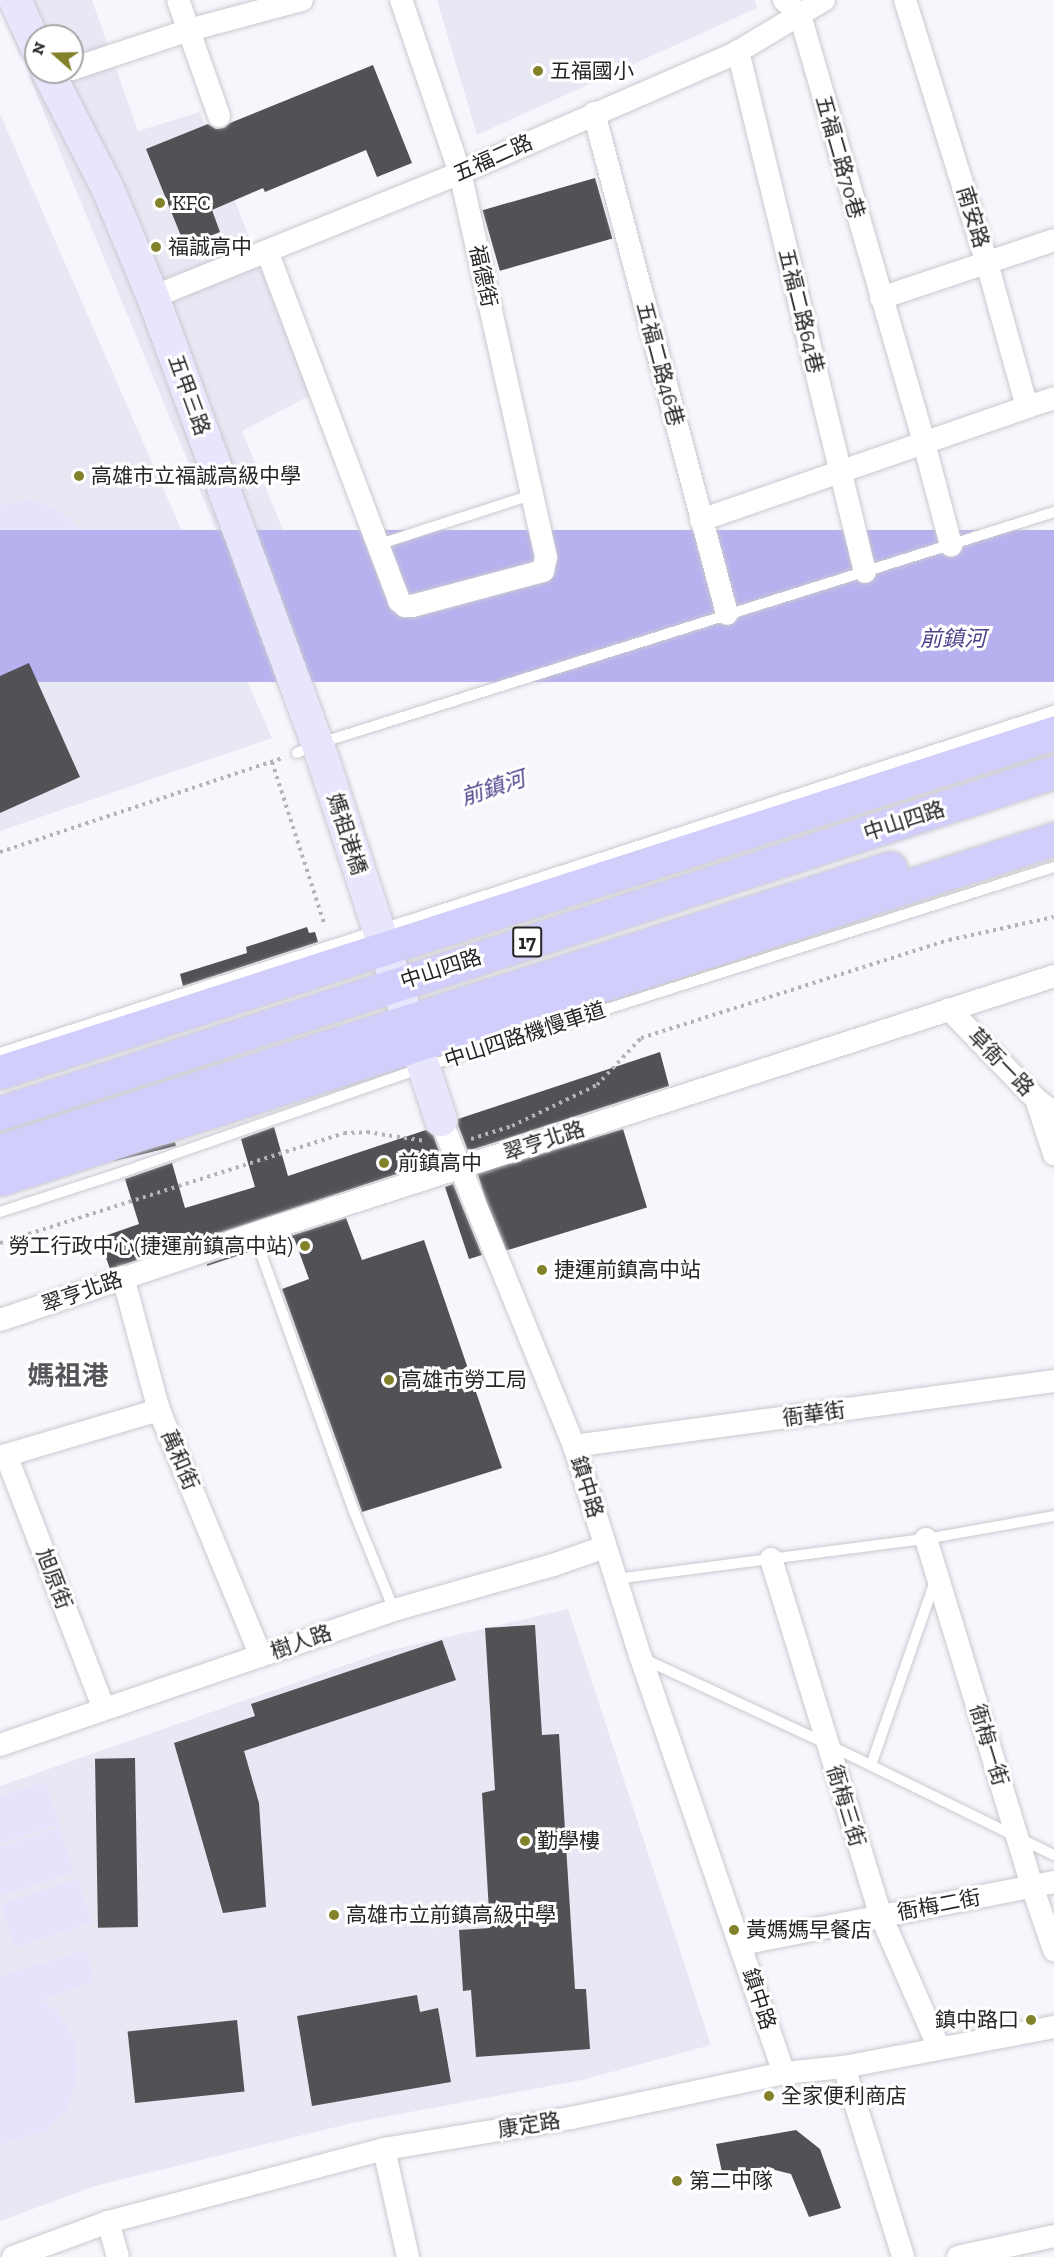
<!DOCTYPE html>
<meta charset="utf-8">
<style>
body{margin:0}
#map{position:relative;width:1054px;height:2257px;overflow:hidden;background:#f6f6fc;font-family:"Zilla Slab","Noto Sans TC",serif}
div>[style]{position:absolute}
.built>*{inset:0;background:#e8e8f5}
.green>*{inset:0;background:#e5e4fc;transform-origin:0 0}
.water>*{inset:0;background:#b7b1ef;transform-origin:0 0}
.pier>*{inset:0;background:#f6f6fc;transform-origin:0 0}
.building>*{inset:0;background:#515156;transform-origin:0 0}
.path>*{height:4px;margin-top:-2px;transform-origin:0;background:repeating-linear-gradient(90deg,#b2b2b7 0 3px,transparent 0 7.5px)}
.roads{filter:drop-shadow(0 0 2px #c9c9cf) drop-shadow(0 0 2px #c9c9cf)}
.service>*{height:10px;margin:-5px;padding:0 5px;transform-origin:5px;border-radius:5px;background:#fff}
.minor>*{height:22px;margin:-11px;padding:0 11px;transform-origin:11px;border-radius:11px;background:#fff}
.secondary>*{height:32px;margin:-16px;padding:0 16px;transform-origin:16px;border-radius:16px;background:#e8e6fd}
.primary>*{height:33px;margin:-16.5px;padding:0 16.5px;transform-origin:16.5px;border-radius:16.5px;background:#d2cefb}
.dots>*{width:16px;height:16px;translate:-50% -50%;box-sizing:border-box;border:3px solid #fff;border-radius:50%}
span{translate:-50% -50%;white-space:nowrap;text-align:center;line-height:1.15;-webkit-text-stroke:6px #fff;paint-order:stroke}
.shield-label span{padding:2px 4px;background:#fff;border:2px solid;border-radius:4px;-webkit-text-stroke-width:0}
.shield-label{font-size:20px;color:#262528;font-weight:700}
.poi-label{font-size:21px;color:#262528}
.left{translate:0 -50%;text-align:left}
.right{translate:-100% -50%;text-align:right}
.street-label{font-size:21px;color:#262528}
.water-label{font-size:22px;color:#4f438c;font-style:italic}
.district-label{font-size:27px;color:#55555a;font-weight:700}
.north{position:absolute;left:24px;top:24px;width:60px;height:60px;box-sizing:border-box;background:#fff;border:2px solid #a8a8a9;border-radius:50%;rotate:290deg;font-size:16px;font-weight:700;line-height:24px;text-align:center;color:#262528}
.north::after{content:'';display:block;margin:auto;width:21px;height:27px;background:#83812a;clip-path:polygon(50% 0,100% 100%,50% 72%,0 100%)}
</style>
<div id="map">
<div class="built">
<i style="clip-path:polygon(evenodd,0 0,92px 0,138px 131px,200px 112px,311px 395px,242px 431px,336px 657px,278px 680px,0 6px,0 0,36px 36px,72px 36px,72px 72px,36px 72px,36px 36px)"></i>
<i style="clip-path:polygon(437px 0,755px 0,757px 8px,477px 135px)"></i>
<i style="clip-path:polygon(0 114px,272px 738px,0 831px)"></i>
<i style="clip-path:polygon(568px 1609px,711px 2045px,582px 2080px,352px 2123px,95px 2186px,0 2221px,0 1786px,383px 1652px)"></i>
</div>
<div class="green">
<i style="clip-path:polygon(30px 500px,57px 509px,82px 531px,98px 556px,97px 585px,88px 614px,130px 602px,139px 625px,0 671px,0 505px)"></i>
<i style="clip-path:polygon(46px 1782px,59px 1825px,0 1844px,0 1796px)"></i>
<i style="clip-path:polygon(60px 1828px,74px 1872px,0 1896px,0 1847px)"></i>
<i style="left:78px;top:1879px;width:46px;height:81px;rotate:72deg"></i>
<i style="clip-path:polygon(86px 1950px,95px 1981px,41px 2000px,58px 2012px,76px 2042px,78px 2073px,67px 2111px,45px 2131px,0 2145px,0 1976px)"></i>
</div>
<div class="water">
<i style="left:1054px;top:530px;width:152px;height:1108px;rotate:90deg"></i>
</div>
<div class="pier">
<i style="left:362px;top:751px;width:150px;height:61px;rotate:73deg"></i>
<i style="left:287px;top:776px;width:141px;height:21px;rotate:72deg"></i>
</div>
<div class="building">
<i style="clip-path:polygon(373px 65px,412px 163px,377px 177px,366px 150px,265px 192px,263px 188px,212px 210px,220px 232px,185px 246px,146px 149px,208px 124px,216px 129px,224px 128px,230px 123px)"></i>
<i style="left:595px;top:178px;width:63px;height:117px;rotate:74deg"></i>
<i style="clip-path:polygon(29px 663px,80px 777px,0 813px,0 676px)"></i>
<i style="clip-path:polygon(307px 927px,309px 933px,315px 932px,318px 942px,183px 986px,180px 974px,247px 953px,246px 947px)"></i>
<i style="clip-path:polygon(660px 1052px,669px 1086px,468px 1151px,458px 1125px,458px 1119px)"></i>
<i style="clip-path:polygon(274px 1127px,288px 1176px,426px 1130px,433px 1135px,442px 1159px,110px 1269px,99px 1238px,139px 1224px,125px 1179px,180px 1160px,172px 1163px,185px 1208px,255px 1187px,241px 1139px)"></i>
<i style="left:623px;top:1129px;width:82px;height:152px;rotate:73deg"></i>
<i style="left:175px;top:1142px;width:4px;height:63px;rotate:76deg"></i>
<i style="clip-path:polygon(453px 1184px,482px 1255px,469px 1259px,445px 1187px)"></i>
<i style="clip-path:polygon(346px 1218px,362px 1260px,424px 1240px,502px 1468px,362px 1512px,282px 1289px,309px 1279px,294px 1238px,267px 1247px,266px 1244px)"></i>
<i style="clip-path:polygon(251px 1249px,252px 1251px,207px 1266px,207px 1264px)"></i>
<i style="clip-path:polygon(535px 1625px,542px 1735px,559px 1734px,575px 1989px,586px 1989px,590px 2049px,476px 2057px,471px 1990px,463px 1991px,459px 1930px,490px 1928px,482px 1793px,495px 1790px,485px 1628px)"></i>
<i style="clip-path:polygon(442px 1640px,456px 1680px,244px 1751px,259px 1803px,266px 1907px,223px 1913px,174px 1743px,255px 1716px,251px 1704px)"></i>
<i style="left:135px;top:1758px;width:169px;height:40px;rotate:89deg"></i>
<i style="clip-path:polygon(417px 1995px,420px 2012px,438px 2008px,451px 2082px,312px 2106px,297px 2016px)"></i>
<i style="left:237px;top:2020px;width:72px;height:110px;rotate:84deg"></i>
<i style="clip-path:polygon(796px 2130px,820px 2149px,841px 2208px,809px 2217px,791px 2174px,775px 2170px,723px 2177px,716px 2144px)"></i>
</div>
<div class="path">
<i style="left:272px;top:762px;width:172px;rotate:72.1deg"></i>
<i style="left:0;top:852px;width:300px;rotate:-18.4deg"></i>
<i style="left:471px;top:1139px;width:43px;rotate:-17.6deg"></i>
<i style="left:512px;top:1126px;width:94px;rotate:-25.8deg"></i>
<i style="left:597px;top:1085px;width:64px;rotate:-46.9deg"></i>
<i style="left:641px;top:1038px;width:323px;rotate:-17.7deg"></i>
<i style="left:949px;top:940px;width:107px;rotate:-12.4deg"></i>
<i style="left:0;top:1243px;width:361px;rotate:-17.7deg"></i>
<i style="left:344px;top:1133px;width:23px;rotate:-2deg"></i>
<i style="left:367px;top:1132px;width:59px;rotate:8.8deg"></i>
</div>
<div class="roads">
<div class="service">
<i style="left:377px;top:545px;width:162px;rotate:-18deg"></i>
<i style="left:297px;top:753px;width:22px;rotate:-24deg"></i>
<i style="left:317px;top:744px;width:773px;rotate:-17.47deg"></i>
<i style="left:0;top:1053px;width:1108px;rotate:-17.98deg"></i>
<i style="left:0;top:1212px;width:126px;rotate:-18deg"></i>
<i style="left:120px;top:1173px;width:322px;rotate:-19.2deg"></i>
<i style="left:424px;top:1067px;width:661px;rotate:-17.61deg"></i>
<i style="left:254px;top:1234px;width:298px;rotate:70.2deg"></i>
<i style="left:355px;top:1514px;width:104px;rotate:67.9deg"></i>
<i style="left:616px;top:1579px;width:313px;rotate:-7.4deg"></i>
<i style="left:926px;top:1539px;width:130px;rotate:-10.2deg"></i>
<i style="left:644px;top:1659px;width:202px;rotate:24.9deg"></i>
<i style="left:827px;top:1744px;width:253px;rotate:26.1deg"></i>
<i style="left:871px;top:1765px;width:195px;rotate:-70.8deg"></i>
</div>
<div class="minor">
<i style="left:178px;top:0;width:123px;rotate:70.5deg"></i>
<i style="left:784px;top:0;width:22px;rotate:43deg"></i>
<i style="left:800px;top:15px;width:446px;rotate:73.8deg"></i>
<i style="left:924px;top:443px;width:106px;rotate:75.2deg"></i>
<i style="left:905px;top:0;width:275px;rotate:72.7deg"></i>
<i style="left:987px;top:263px;width:149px;rotate:74.5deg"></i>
<i style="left:1027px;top:407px;width:28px;rotate:-18deg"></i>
<i style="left:738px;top:51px;width:536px;rotate:76.3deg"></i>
<i style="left:72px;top:69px;width:123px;rotate:-18.4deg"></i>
<i style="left:189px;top:30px;width:117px;rotate:-14.9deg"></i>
<i style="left:594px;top:113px;width:518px;rotate:75.13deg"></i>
<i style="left:267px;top:251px;width:374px;rotate:69.3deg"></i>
<i style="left:399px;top:601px;width:8px;rotate:40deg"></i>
<i style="left:405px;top:606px;width:7px"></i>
<i style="left:412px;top:606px;width:136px;rotate:-15deg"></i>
<i style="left:543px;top:571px;width:14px;rotate:-78deg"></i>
<i style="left:546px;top:557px;width:394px;rotate:-102.6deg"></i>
<i style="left:460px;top:173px;width:183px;rotate:-108.8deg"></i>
<i style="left:153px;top:297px;width:331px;rotate:-22deg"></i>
<i style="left:460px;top:173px;width:299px;rotate:-23.5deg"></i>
<i style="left:734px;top:54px;width:105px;rotate:-31deg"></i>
<i style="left:881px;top:298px;width:182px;rotate:-18.5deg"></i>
<i style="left:701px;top:520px;width:345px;rotate:-19.1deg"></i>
<i style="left:949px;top:1009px;width:125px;rotate:46deg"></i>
<i style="left:1036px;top:1099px;width:23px;rotate:38deg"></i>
<i style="left:1036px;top:1099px;width:58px;rotate:71.9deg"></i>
<i style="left:441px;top:1120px;width:352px;rotate:67.8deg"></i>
<i style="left:574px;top:1446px;width:222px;rotate:72.5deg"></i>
<i style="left:641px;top:1658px;width:439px;rotate:71deg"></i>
<i style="left:123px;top:1277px;width:138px;rotate:74.9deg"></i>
<i style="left:159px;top:1410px;width:266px;rotate:67.5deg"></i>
<i style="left:0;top:1320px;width:268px;rotate:-18.7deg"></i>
<i style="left:254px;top:1234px;width:841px;rotate:-17.87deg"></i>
<i style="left:574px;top:1446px;width:484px;rotate:-7.7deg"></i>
<i style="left:6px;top:1455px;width:272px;rotate:68.9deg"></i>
<i style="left:0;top:1457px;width:166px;rotate:-16.5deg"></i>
<i style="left:926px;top:1539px;width:363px;rotate:73deg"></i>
<i style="left:1032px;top:1886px;width:68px;rotate:71deg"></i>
<i style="left:771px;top:1559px;width:374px;rotate:72.9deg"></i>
<i style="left:881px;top:1916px;width:144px;rotate:66.3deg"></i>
<i style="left:0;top:1745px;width:416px;rotate:-18.9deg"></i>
<i style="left:394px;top:1610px;width:165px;rotate:-15.8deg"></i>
<i style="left:553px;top:1565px;width:55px;rotate:-19.1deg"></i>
<i style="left:741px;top:1944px;width:319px;rotate:-11.2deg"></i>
<i style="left:844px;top:2067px;width:199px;rotate:72.7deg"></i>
<i style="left:384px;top:2149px;width:111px;rotate:77.5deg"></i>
<i style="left:108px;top:2222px;width:36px;rotate:74deg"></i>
<i style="left:13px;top:2257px;width:101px;rotate:-20.2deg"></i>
<i style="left:108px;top:2222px;width:285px;rotate:-14.8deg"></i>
<i style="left:384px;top:2149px;width:190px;rotate:-9.4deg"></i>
<i style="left:571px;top:2118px;width:218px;rotate:-11.9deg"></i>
<i style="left:784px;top:2073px;width:60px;rotate:-5.7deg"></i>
<i style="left:844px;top:2067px;width:214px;rotate:-10.8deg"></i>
<i style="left:958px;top:2257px;width:98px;rotate:-12.3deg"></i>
</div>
<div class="secondary">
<i style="left:15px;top:0;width:51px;rotate:65.5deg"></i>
<i style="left:48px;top:72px;width:131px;rotate:62.9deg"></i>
<i style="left:108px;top:189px;width:117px;rotate:67.4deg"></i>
<i style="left:153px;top:297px;width:492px;rotate:69.8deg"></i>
<i style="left:323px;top:759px;width:380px;rotate:71.9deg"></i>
</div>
<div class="primary">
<i style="left:0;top:1072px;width:1107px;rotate:-17.83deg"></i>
<i style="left:0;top:1113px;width:1108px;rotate:-17.93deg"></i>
<i style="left:0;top:1151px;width:934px;rotate:-17.64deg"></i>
<i style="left:0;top:1179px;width:1107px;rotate:-17.88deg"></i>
</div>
</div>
<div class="dots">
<i style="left:538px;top:71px;background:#83812a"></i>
<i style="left:160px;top:203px;background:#83812a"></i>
<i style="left:156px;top:247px;background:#83812a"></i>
<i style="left:79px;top:476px;background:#83812a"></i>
<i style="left:384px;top:1163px;background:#83812a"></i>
<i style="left:305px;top:1246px;background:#83812a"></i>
<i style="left:542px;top:1270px;background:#83812a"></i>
<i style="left:389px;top:1380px;background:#83812a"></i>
<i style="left:525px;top:1841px;background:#83812a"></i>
<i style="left:334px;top:1915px;background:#83812a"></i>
<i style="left:734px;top:1930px;background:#83812a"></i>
<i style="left:1031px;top:2020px;background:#83812a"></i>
<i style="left:769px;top:2096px;background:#83812a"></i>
<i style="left:677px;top:2181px;background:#83812a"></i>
</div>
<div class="shield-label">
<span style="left:527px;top:942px">17</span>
</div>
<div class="poi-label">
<span class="left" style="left:550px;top:71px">五福國小</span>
<span class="left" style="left:172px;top:203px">KFC</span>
<span class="left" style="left:168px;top:247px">福誠高中</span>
<span class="left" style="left:91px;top:476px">高雄市立福誠高級中學</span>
<span class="left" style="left:398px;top:1163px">前鎮高中</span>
<span class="right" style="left:293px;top:1246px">勞工行政中心(捷運前鎮高中站)</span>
<span class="left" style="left:554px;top:1270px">捷運前鎮高中站</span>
<span class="left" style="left:401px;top:1380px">高雄市勞工局</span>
<span class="left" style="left:537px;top:1841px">勤學樓</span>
<span class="left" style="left:346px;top:1915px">高雄市立前鎮高級中學</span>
<span class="left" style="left:746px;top:1930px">黃媽媽早餐店</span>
<span class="right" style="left:1019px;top:2020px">鎮中路口</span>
<span class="left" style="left:781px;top:2096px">全家便利商店</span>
<span class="left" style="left:689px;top:2181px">第二中隊</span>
</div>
<div class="street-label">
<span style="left:840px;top:157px;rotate:74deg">五福二路70巷</span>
<span style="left:493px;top:158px;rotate:-24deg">五福二路</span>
<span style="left:973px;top:217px;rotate:73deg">南安路</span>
<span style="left:483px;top:276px;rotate:78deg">福德街</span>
<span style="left:801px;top:311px;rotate:76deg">五福二路64巷</span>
<span style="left:660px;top:364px;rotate:75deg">五福二路46巷</span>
<span style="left:189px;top:395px;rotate:70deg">五甲三路</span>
<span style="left:904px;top:821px;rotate:-18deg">中山四路</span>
<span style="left:347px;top:834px;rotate:72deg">媽祖港橋</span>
<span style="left:441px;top:969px;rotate:-18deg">中山四路</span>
<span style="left:525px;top:1035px;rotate:-18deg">中山四路機慢車道</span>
<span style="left:1001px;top:1062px;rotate:46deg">草衙一路</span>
<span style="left:544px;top:1141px;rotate:-18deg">翠亨北路</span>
<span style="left:82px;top:1292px;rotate:-19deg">翠亨北路</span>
<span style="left:814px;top:1414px;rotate:-8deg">衙華街</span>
<span style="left:180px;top:1460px;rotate:67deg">萬和街</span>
<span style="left:587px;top:1487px;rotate:73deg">鎮中路</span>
<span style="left:54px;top:1579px;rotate:69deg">旭原街</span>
<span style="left:301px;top:1642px;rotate:-19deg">樹人路</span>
<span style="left:989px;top:1745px;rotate:73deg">衙梅一街</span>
<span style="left:846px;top:1806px;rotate:73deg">衙梅三街</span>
<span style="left:939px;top:1905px;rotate:-11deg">衙梅二街</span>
<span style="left:759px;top:1999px;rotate:72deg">鎮中路</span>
<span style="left:529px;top:2125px;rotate:-9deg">康定路</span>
</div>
<div class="water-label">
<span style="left:953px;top:639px">前鎮河</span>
<span style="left:493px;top:788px;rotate:-18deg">前鎮河</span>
</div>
<div class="district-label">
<span style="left:68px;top:1377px">媽祖港</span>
</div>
<div class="north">N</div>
</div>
